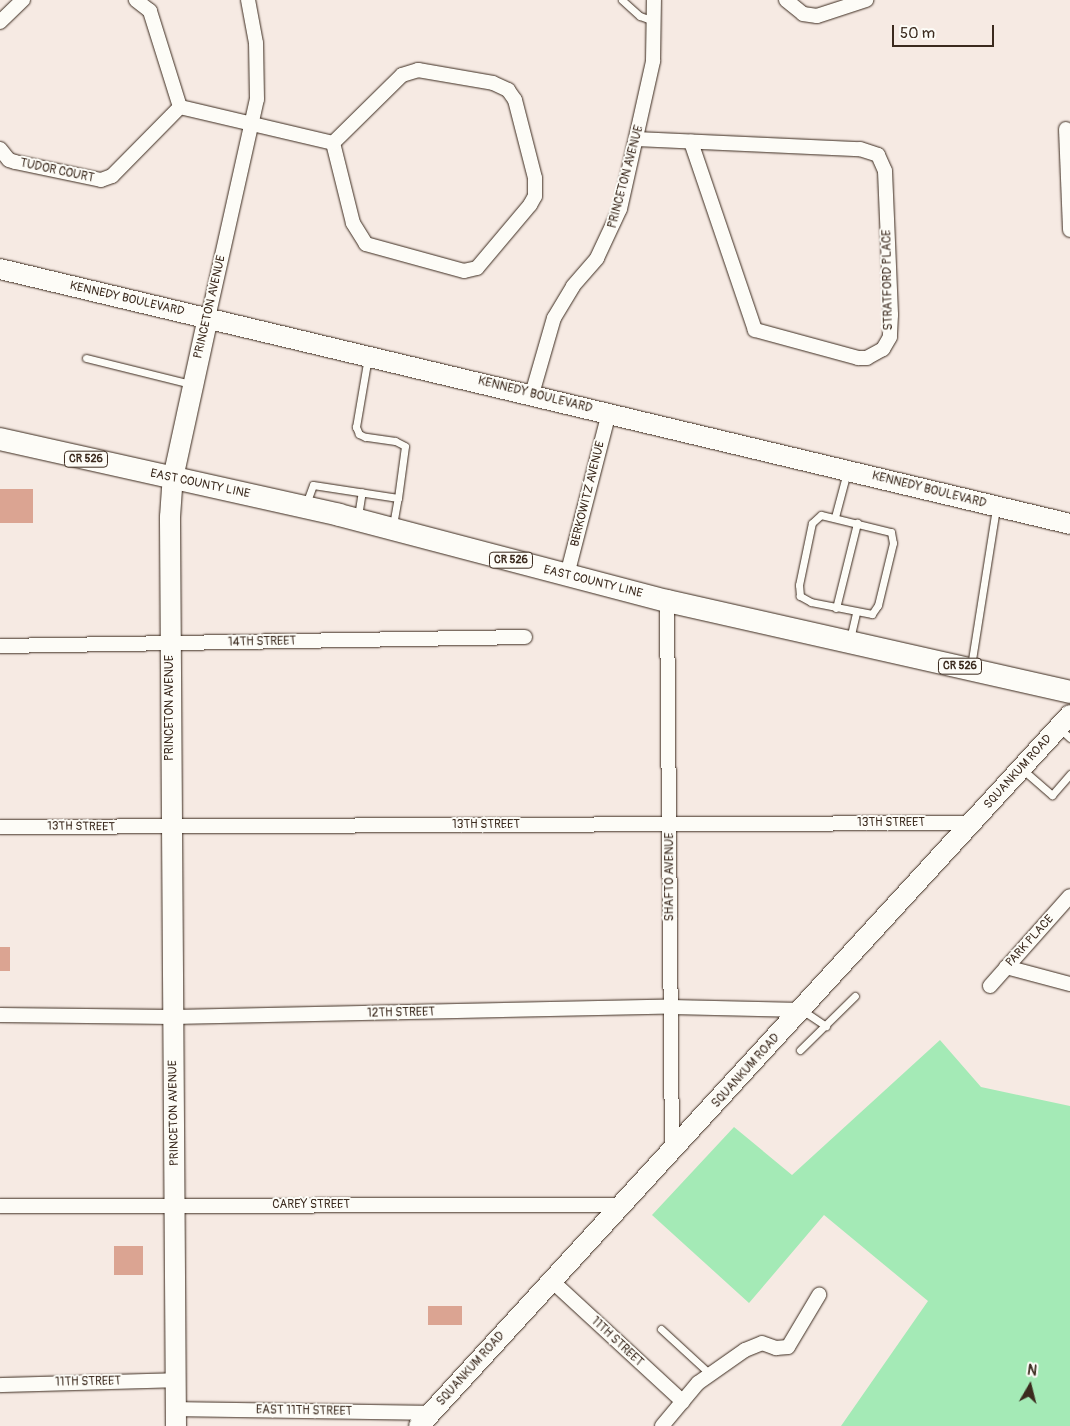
<!DOCTYPE html>
<style>
body{margin:0}
#map{position:relative;width:1070px;height:1426px;overflow:hidden;background:#f6eae3;font-family:Pangolin,sans-serif}
div>[style]{position:absolute}
.green>*{inset:0;background:#a4eab6}
.building>*{inset:0;background:#dba492;transform-origin:0 0}
.roads{filter:drop-shadow(0 0 1px #3b2a1e) drop-shadow(0 0 1px #3b2a1e)}
.lane>*{height:7px;margin:-3.5px;padding:0 3.5px;transform-origin:3.5px;border-radius:3.5px;background:#fdfcf7}
.street>*{height:14px;margin:-7px;padding:0 7px;transform-origin:7px;border-radius:7px;background:#fdfcf7}
.secondary>*{height:20px;margin:-10px;padding:0 10px;transform-origin:10px;border-radius:10px;background:#fdfcf7}
.primary>*{height:22px;margin:-11px;padding:0 11px;transform-origin:11px;border-radius:11px;background:#fdfcf7}
span{translate:-50% -50%;white-space:nowrap;text-align:center;line-height:1.15;-webkit-text-stroke:4px #fdfcf7;paint-order:stroke}
.shield-label span{padding:1px 4px;background:#fdfcf7;border:1px solid;border-radius:4px;-webkit-text-stroke-width:0}
.shield-label{font-size:11px;color:#3b2a1e;font-weight:700}
.street-label{font-size:12px;color:#3b2a1e}
.north{position:absolute;left:1005px;top:1361px;width:50px;height:50px;-webkit-text-stroke:4px #fdfcf7;paint-order:stroke;rotate:8deg;font-size:14px;font-weight:700;line-height:20px;text-align:center;color:#3b2a1e}
.north::after{content:'';display:block;margin:auto;width:18px;height:22px;background:#3b2a1e;clip-path:polygon(50% 0,100% 100%,50% 72%,0 100%)}
.scale{position:absolute;left:892px;top:25px;width:102px;height:22px;box-sizing:border-box;border:2px solid #3b2a1e;border-top:0;padding-left:6px;font-size:15px;line-height:18px;white-space:nowrap;color:#3b2a1e;-webkit-text-stroke:4px #fdfcf7;paint-order:stroke}
</style>
<div id="map">
<div class="green">
<i style="clip-path:polygon(940px 1040px,981px 1087px,1070px 1106px,1070px 1426px,841px 1426px,928px 1301px,824px 1215px,749px 1303px,652px 1215px,734px 1127px,792px 1175px)"></i>
</div>
<div class="building">
<i style="left:0;top:489px;width:33px;height:34px"></i>
<i style="left:0;top:947px;width:10px;height:24px"></i>
<i style="left:114px;top:1246px;width:29px;height:29px"></i>
<i style="left:428px;top:1306px;width:34px;height:19px"></i>
</div>
<div class="roads">
<div class="lane">
<i style="left:622px;top:0;width:24px;rotate:42deg"></i>
<i style="left:640px;top:16px;width:15px;rotate:20deg"></i>
<i style="left:86px;top:358px;width:108px;rotate:13.9deg"></i>
<i style="left:306px;top:504px;width:20px;rotate:-70deg"></i>
<i style="left:313px;top:485px;width:86px;rotate:8.7deg"></i>
<i style="left:398px;top:498px;width:52px;rotate:-82.3deg"></i>
<i style="left:405px;top:446px;width:11px;rotate:-153deg"></i>
<i style="left:395px;top:441px;width:30px;rotate:-172deg"></i>
<i style="left:365px;top:437px;width:7px;rotate:-153deg"></i>
<i style="left:359px;top:434px;width:8px;rotate:-113deg"></i>
<i style="left:356px;top:427px;width:71px;rotate:-80.3deg"></i>
<i style="left:821px;top:515px;width:72px;rotate:13.7deg"></i>
<i style="left:891px;top:532px;width:11px;rotate:80deg"></i>
<i style="left:893px;top:543px;width:64px;rotate:103.6deg"></i>
<i style="left:878px;top:605px;width:11px;rotate:124deg"></i>
<i style="left:872px;top:614px;width:62px;rotate:-168.9deg"></i>
<i style="left:811px;top:602px;width:13px;rotate:-151deg"></i>
<i style="left:800px;top:596px;width:11px;rotate:-95deg"></i>
<i style="left:799px;top:585px;width:63px;rotate:-78.2deg"></i>
<i style="left:812px;top:523px;width:12px;rotate:-42deg"></i>
<i style="left:358px;top:516px;width:24px;rotate:-81deg"></i>
<i style="left:835px;top:517px;width:47px;rotate:-75.1deg"></i>
<i style="left:393px;top:525px;width:27px;rotate:-80deg"></i>
<i style="left:836px;top:608px;width:88px;rotate:-76.1deg"></i>
<i style="left:850px;top:639px;width:27px;rotate:-77deg"></i>
<i style="left:971px;top:666px;width:159px;rotate:-81deg"></i>
<i style="left:1059px;top:728px;width:15px;rotate:42deg"></i>
<i style="left:1022px;top:769px;width:40px;rotate:41deg"></i>
<i style="left:1052px;top:795px;width:28px;rotate:-49deg"></i>
<i style="left:802px;top:1010px;width:29px;rotate:34deg"></i>
<i style="left:800px;top:1050px;width:77px;rotate:-44.5deg"></i>
<i style="left:661px;top:1329px;width:68px;rotate:42.6deg"></i>
</div>
<div class="street">
<i style="left:786px;top:0;width:22px;rotate:39deg"></i>
<i style="left:803px;top:14px;width:14px;rotate:8deg"></i>
<i style="left:817px;top:16px;width:52px;rotate:-18.1deg"></i>
<i style="left:0;top:22px;width:32px;rotate:-44deg"></i>
<i style="left:418px;top:70px;width:76px;rotate:9.8deg"></i>
<i style="left:493px;top:83px;width:17px;rotate:25deg"></i>
<i style="left:508px;top:90px;width:12px;rotate:55deg"></i>
<i style="left:515px;top:100px;width:81px;rotate:75.6deg"></i>
<i style="left:535px;top:178px;width:18px;rotate:90deg"></i>
<i style="left:535px;top:196px;width:10px;rotate:119deg"></i>
<i style="left:530px;top:205px;width:82px;rotate:130.1deg"></i>
<i style="left:477px;top:268px;width:13px;rotate:167deg"></i>
<i style="left:464px;top:271px;width:102px;rotate:-164.6deg"></i>
<i style="left:366px;top:244px;width:25px;rotate:-122deg"></i>
<i style="left:353px;top:223px;width:82px;rotate:-104deg"></i>
<i style="left:333px;top:143px;width:97px;rotate:-44.6deg"></i>
<i style="left:402px;top:75px;width:17px;rotate:-17deg"></i>
<i style="left:180px;top:107px;width:157px;rotate:13.2deg"></i>
<i style="left:1066px;top:129px;width:101px;rotate:87.7deg"></i>
<i style="left:636px;top:139px;width:224px;rotate:2.6deg"></i>
<i style="left:860px;top:149px;width:19px;rotate:18deg"></i>
<i style="left:878px;top:155px;width:17px;rotate:66deg"></i>
<i style="left:885px;top:171px;width:144px;rotate:87.6deg"></i>
<i style="left:891px;top:315px;width:22px;rotate:93deg"></i>
<i style="left:890px;top:337px;width:14px;rotate:120deg"></i>
<i style="left:883px;top:349px;width:18px;rotate:151deg"></i>
<i style="left:867px;top:358px;width:9px;rotate:180deg"></i>
<i style="left:858px;top:358px;width:107px;rotate:-164.8deg"></i>
<i style="left:755px;top:330px;width:199px;rotate:-108.8deg"></i>
<i style="left:0;top:149px;width:14px;rotate:51deg"></i>
<i style="left:9px;top:160px;width:6px;rotate:18deg"></i>
<i style="left:15px;top:162px;width:88px;rotate:11.8deg"></i>
<i style="left:101px;top:180px;width:12px;rotate:-20deg"></i>
<i style="left:112px;top:176px;width:97px;rotate:-45.4deg"></i>
<i style="left:180px;top:107px;width:101px;rotate:-107.4deg"></i>
<i style="left:150px;top:11px;width:18px;rotate:-142deg"></i>
<i style="left:208px;top:318px;width:224px;rotate:-77.4deg"></i>
<i style="left:257px;top:99px;width:56px;rotate:-91deg"></i>
<i style="left:256px;top:43px;width:44px;rotate:-100.5deg"></i>
<i style="left:532px;top:394px;width:79px;rotate:-73.9deg"></i>
<i style="left:554px;top:318px;width:37px;rotate:-59deg"></i>
<i style="left:573px;top:286px;width:37px;rotate:-49deg"></i>
<i style="left:597px;top:258px;width:54px;rotate:-64.9deg"></i>
<i style="left:620px;top:209px;width:152px;rotate:-77.4deg"></i>
<i style="left:653px;top:61px;width:61px;rotate:-89.1deg"></i>
<i style="left:567px;top:575px;width:167px;rotate:-75.5deg"></i>
<i style="left:667px;top:601px;width:551px;rotate:89.48deg"></i>
<i style="left:0;top:646px;width:525px;rotate:-0.98deg"></i>
<i style="left:0;top:827px;width:972px;rotate:-0.24deg"></i>
<i style="left:1006px;top:967px;width:66px;rotate:14.9deg"></i>
<i style="left:990px;top:986px;width:120px;rotate:-48.4deg"></i>
<i style="left:0;top:1015px;width:173px;rotate:0.7deg"></i>
<i style="left:173px;top:1017px;width:498px;rotate:-1.2deg"></i>
<i style="left:671px;top:1007px;width:131px;rotate:1.3deg"></i>
<i style="left:0;top:1206px;width:622px;rotate:-0.09deg"></i>
<i style="left:552px;top:1281px;width:178px;rotate:42.7deg"></i>
<i style="left:0;top:1385px;width:176px;rotate:-1.6deg"></i>
<i style="left:176px;top:1409px;width:255px;rotate:0.9deg"></i>
<i style="left:662px;top:1426px;width:56px;rotate:-50.1deg"></i>
<i style="left:698px;top:1383px;width:57px;rotate:-35.1deg"></i>
<i style="left:745px;top:1350px;width:18px;rotate:-22deg"></i>
<i style="left:762px;top:1343px;width:15px;rotate:20deg"></i>
<i style="left:776px;top:1348px;width:12px;rotate:-5deg"></i>
<i style="left:788px;top:1347px;width:61px;rotate:-59.2deg"></i>
</div>
<div class="secondary">
<i style="left:0;top:269px;width:1100px;rotate:13.4deg"></i>
<i style="left:176px;top:1426px;width:909px;rotate:-90.38deg"></i>
<i style="left:170px;top:517px;width:39px;rotate:-86deg"></i>
<i style="left:173px;top:478px;width:164px;rotate:-77.7deg"></i>
<i style="left:419px;top:1426px;width:964px;rotate:-47.52deg"></i>
</div>
<div class="primary">
<i style="left:0;top:439px;width:347px;rotate:12.6deg"></i>
<i style="left:339px;top:515px;width:339px;rotate:14.7deg"></i>
<i style="left:667px;top:601px;width:413px;rotate:12.7deg"></i>
</div>
</div>
<div class="shield-label">
<span style="left:86px;top:459px">CR 526</span>
<span style="left:511px;top:560px">CR 526</span>
<span style="left:960px;top:666px">CR 526</span>
</div>
<div class="street-label">
<span style="left:57px;top:171px;rotate:12deg">TUDOR COURT</span>
<span style="left:626px;top:177px;rotate:-75deg">PRINCETON AVENUE</span>
<span style="left:888px;top:280px;rotate:-91deg">STRATFORD PLACE</span>
<span style="left:127px;top:299px;rotate:13deg">KENNEDY BOULEVARD</span>
<span style="left:210px;top:307px;rotate:-77deg">PRINCETON AVENUE</span>
<span style="left:535px;top:395px;rotate:14deg">KENNEDY BOULEVARD</span>
<span style="left:200px;top:484px;rotate:12deg">EAST COUNTY LINE</span>
<span style="left:929px;top:490px;rotate:14deg">KENNEDY BOULEVARD</span>
<span style="left:588px;top:494px;rotate:-76deg">BERKOWITZ AVENUE</span>
<span style="left:593px;top:582px;rotate:14deg">EAST COUNTY LINE</span>
<span style="left:262px;top:642px;rotate:-1deg">14TH STREET</span>
<span style="left:170px;top:708px;rotate:-90deg">PRINCETON AVENUE</span>
<span style="left:1018px;top:772px;rotate:-48deg">SQUANKUM ROAD</span>
<span style="left:891px;top:823px">13TH STREET</span>
<span style="left:486px;top:825px">13TH STREET</span>
<span style="left:81px;top:827px;rotate:1deg">13TH STREET</span>
<span style="left:670px;top:877px;rotate:-90deg">SHAFTO AVENUE</span>
<span style="left:1030px;top:941px;rotate:-48deg">PARK PLACE</span>
<span style="left:401px;top:1013px;rotate:-1deg">12TH STREET</span>
<span style="left:746px;top:1071px;rotate:-48deg">SQUANKUM ROAD</span>
<span style="left:174px;top:1113px;rotate:-91deg">PRINCETON AVENUE</span>
<span style="left:311px;top:1205px">CAREY STREET</span>
<span style="left:617px;top:1342px;rotate:43deg">11TH STREET</span>
<span style="left:471px;top:1369px;rotate:-48deg">SQUANKUM ROAD</span>
<span style="left:88px;top:1382px;rotate:-1deg">11TH STREET</span>
<span style="left:304px;top:1411px;rotate:1deg">EAST 11TH STREET</span>
</div>
<div class="north">N</div>
<div class="scale">50 m</div>
</div>
